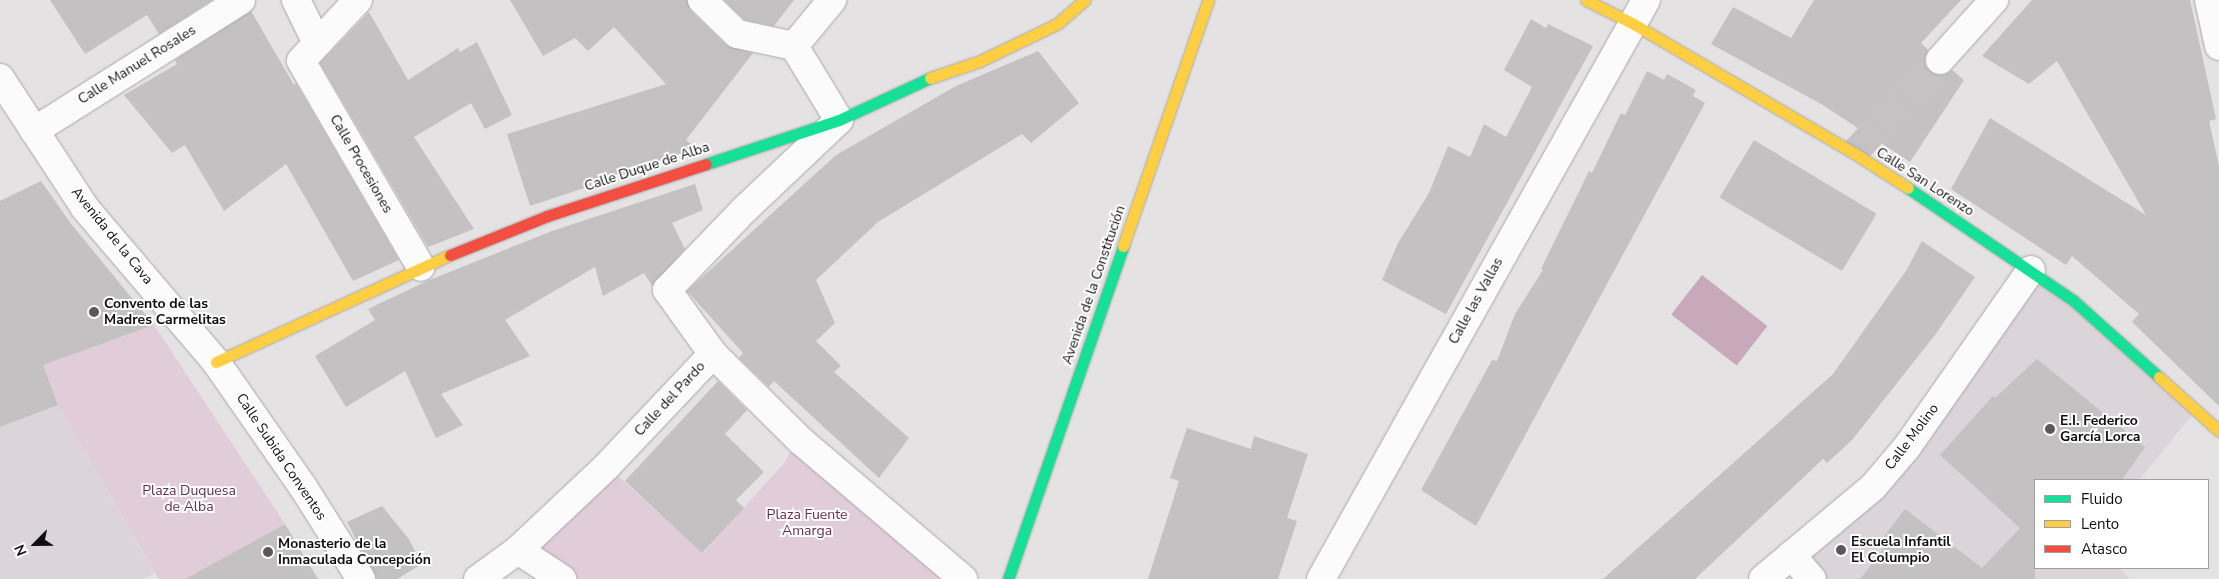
<!DOCTYPE html>
<meta charset="utf-8">
<style>
body{margin:0}
#map{position:relative;width:2219px;height:579px;overflow:hidden;background:#e4e2e3;font-family:"Nunito Sans",sans-serif}
div>[style]{position:absolute}
.built>*{inset:0;background:#dbd4d8}
.green>*{inset:0;background:#e1cdd9}
.water>*{inset:0;background:#c7a9bb;transform-origin:0 0}
.building>*{inset:0;background:#c3c1c2;transform-origin:0 0}
.street-tunnel>*{height:28px;margin-top:-14px;transform-origin:0;background:repeating-linear-gradient(90deg,#c4c2c3 0 28px,transparent 0 42px)}
.roads{filter:drop-shadow(0 0 1px #aaa8a9) drop-shadow(0 0 1px #aaa8a9)}
.street>*{height:28px;margin:-14px;padding:0 14px;transform-origin:14px;border-radius:14px;background:#fbfbfb}
.fast>*{height:11px;margin:-5.5px;padding:0 5.5px;transform-origin:5.5px;border-radius:5.5px;background:#16e098}
.slow>*{height:11px;margin:-5.5px;padding:0 5.5px;transform-origin:5.5px;border-radius:5.5px;background:#ffcf43}
.jam>*{height:11px;margin:-5.5px;padding:0 5.5px;transform-origin:5.5px;border-radius:5.5px;background:#f24e42}
.dots>*{width:14px;height:14px;translate:-50% -50%;box-sizing:border-box;border:2px solid #fff;border-radius:50%}
span{translate:-50% -50%;white-space:nowrap;text-align:center;line-height:1.15;-webkit-text-stroke:4px #fff;paint-order:stroke}
.street-label{font-size:14px;color:#0f0e0f}
.poi-label{font-size:14px;color:#0f0e0f;font-weight:700}
.left{translate:0 -50%;text-align:left}
.park-label{font-size:14px;color:#652d52}
.legend{position:absolute;left:2034px;top:479px;width:175px;height:90px;box-sizing:border-box;background:#fff;border:1px solid #9f9f9f;margin:0;padding:6px 9px;list-style:none;font-size:15px;color:#0f0e0f}
.legend li{display:flex;align-items:center;gap:10px;height:25px}
.legend b{width:25px;border:1px solid #9f9f9f}
.north{position:absolute;left:10px;top:519px;width:50px;height:50px;-webkit-text-stroke:4px #fff;paint-order:stroke;rotate:247deg;font-size:14px;font-weight:700;line-height:20px;text-align:center;color:#0f0e0f}
.north::after{content:'';display:block;margin:auto;width:18px;height:22px;background:#0f0e0f;clip-path:polygon(50% 0,100% 100%,50% 72%,0 100%)}
</style>
<div id="map">
<div class="built">
<i style="clip-path:polygon(2031px 270px,2196px 410px,2139px 480px,2035px 480px,2035px 568px,2119px 568px,2130px 579px,1812px 579px,1791px 555px,1873px 487px)"></i>
<i style="clip-path:polygon(58px 405px,155px 573px,143px 579px,0 579px,0 427px)"></i>
</div>
<div class="green">
<i style="clip-path:polygon(154px 325px,285px 524px,185px 579px,159px 579px,58px 405px,43px 365px)"></i>
<i style="clip-path:polygon(796px 437px,963px 579px,562px 579px,518px 550px,607px 466px,703px 553px,786px 461px)"></i>
</div>
<div class="water">
<i style="left:1702px;top:275px;width:83px;height:50px;rotate:38deg"></i>
</div>
<div class="building">
<i style="clip-path:polygon(50px 0,212px 0,159px 34px,147px 15px,85px 54px)"></i>
<i style="clip-path:polygon(510px 0,687px 0,691px 11px,726px 45px,753px 53px,686px 140px,699px 150px,530px 206px,507px 134px,666px 84px,614px 27px,588px 51px,575px 38px,543px 56px)"></i>
<i style="clip-path:polygon(724px 0,794px 0,774px 26px,745px 20px)"></i>
<i style="clip-path:polygon(1814px 0,1961px 0,1921px 43px,1928px 50px,1925px 64px,1930px 72px,1944px 75px,1952px 70px,1964px 80px,1910px 162px,1821px 104px,1711px 44px,1733px 7px,1791px 38px)"></i>
<i style="clip-path:polygon(2032px 0,2190px 0,2216px 119px,2209px 121px,2219px 166px,2219px 406px,2132px 322px,2139px 314px,2072px 256px,2066px 265px,1951px 189px,1990px 118px,2146px 215px,2057px 61px,2029px 84px,1982px 56px)"></i>
<i style="clip-path:polygon(251px 11px,294px 85px,296px 83px,399px 260px,353px 281px,286px 164px,224px 211px,185px 145px,172px 153px,124px 95px,177px 64px,175px 60px)"></i>
<i style="clip-path:polygon(369px 12px,408px 80px,458px 48px,460px 52px,477px 42px,512px 115px,485px 129px,471px 103px,414px 137px,474px 229px,428px 247px,320px 63px)"></i>
<i style="clip-path:polygon(1531px 19px,1546px 28px,1548px 24px,1593px 46px,1446px 314px,1382px 280px,1398px 243px,1429px 193px,1448px 146px,1470px 157px,1484px 124px,1506px 137px,1532px 87px,1504px 70px)"></i>
<i style="clip-path:polygon(1038px 51px,1079px 103px,1031px 143px,1022px 134px,878px 222px,816px 280px,835px 323px,816px 341px,841px 366px,834px 372px,909px 438px,879px 478px,774px 381px,769px 387px,739px 358px,743px 353px,687px 291px,836px 155px,956px 86px)"></i>
<i style="clip-path:polygon(1647px 71px,1664px 80px,1667px 74px,1696px 90px,1693px 96px,1705px 103px,1476px 526px,1421px 490px,1492px 360px,1497px 361px,1515px 314px,1543px 270px,1541px 269px,1589px 171px,1592px 173px,1621px 113px,1625px 115px)"></i>
<i style="left:1754px;top:140px;width:143px;height:67px;rotate:31deg"></i>
<i style="clip-path:polygon(41px 181px,72px 225px,154px 325px,43px 365px,58px 405px,0 427px,0 201px)"></i>
<i style="clip-path:polygon(695px 184px,703px 210px,672px 223px,685px 249px,652px 286px,644px 273px,603px 296px,595px 267px,505px 320px,530px 356px,441px 394px,463px 425px,436px 438px,405px 371px,346px 407px,315px 356px,375px 320px,368px 309px,427px 281px,552px 231px)"></i>
<i style="clip-path:polygon(1922px 241px,1975px 277px,1935px 335px,1852px 440px,1827px 463px,1823px 459px,1695px 579px,1603px 579px,1833px 374px,1906px 271px)"></i>
<i style="clip-path:polygon(2037px 359px,2145px 447px,2122px 480px,2035px 480px,2035px 579px,1860px 579px,1883px 549px,1878px 544px,1905px 509px,1982px 568px,2020px 528px,1940px 455px,1993px 396px,1995px 398px)"></i>
<i style="clip-path:polygon(718px 381px,747px 410px,725px 434px,764px 472px,736px 500px,744px 508px,702px 553px,625px 481px)"></i>
<i style="clip-path:polygon(1187px 428px,1251px 449px,1254px 436px,1308px 454px,1287px 518px,1297px 521px,1278px 579px,1148px 579px,1179px 481px,1170px 478px)"></i>
<i style="clip-path:polygon(382px 506px,408px 538px,422px 564px,397px 579px,377px 579px,347px 522px)"></i>
<i style="clip-path:polygon(285px 524px,318px 579px,185px 579px)"></i>
</div>
<div class="street-tunnel">
<i style="left:1854px;top:153px;width:127px;rotate:-47.2deg"></i>
</div>
<div class="roads">
<div class="street">
<i style="left:296px;top:0;width:48px;rotate:64deg"></i>
<i style="left:358px;top:0;width:83px;rotate:133.1deg"></i>
<i style="left:301px;top:61px;width:238px;rotate:59.8deg"></i>
<i style="left:2209px;top:0;width:47px;rotate:77.7deg"></i>
<i style="left:794px;top:46px;width:60px;rotate:-50.4deg"></i>
<i style="left:1940px;top:60px;width:81px;rotate:-48deg"></i>
<i style="left:0;top:78px;width:155px;rotate:56.8deg"></i>
<i style="left:85px;top:208px;width:202px;rotate:49.6deg"></i>
<i style="left:216px;top:362px;width:152px;rotate:55.2deg"></i>
<i style="left:303px;top:487px;width:109px;rotate:57.8deg"></i>
<i style="left:34px;top:131px;width:245px;rotate:-32.3deg"></i>
<i style="left:713px;top:354px;width:124px;rotate:44.7deg"></i>
<i style="left:801px;top:441px;width:213px;rotate:40.4deg"></i>
<i style="left:518px;top:550px;width:53px;rotate:33.4deg"></i>
<i style="left:1791px;top:555px;width:32px;rotate:49deg"></i>
<i style="left:478px;top:579px;width:49px;rotate:-35.9deg"></i>
<i style="left:518px;top:550px;width:122px;rotate:-43.3deg"></i>
<i style="left:607px;top:466px;width:154px;rotate:-46.6deg"></i>
<i style="left:713px;top:354px;width:79px;rotate:-125.7deg"></i>
<i style="left:667px;top:290px;width:112px;rotate:-46.1deg"></i>
<i style="left:745px;top:209px;width:129px;rotate:-43.4deg"></i>
<i style="left:839px;top:120px;width:87px;rotate:-121.3deg"></i>
<i style="left:794px;top:46px;width:58px;rotate:-168.1deg"></i>
<i style="left:737px;top:34px;width:49px;rotate:-135.8deg"></i>
<i style="left:1321px;top:579px;width:664px;rotate:-60.69deg"></i>
<i style="left:1763px;top:579px;width:143px;rotate:-39.9deg"></i>
<i style="left:1873px;top:487px;width:52px;rotate:-49.6deg"></i>
<i style="left:1907px;top:447px;width:216px;rotate:-55deg"></i>
</div>
<div class="fast">
<i style="left:706px;top:164px;width:140px;rotate:-18.3deg"></i>
<i style="left:839px;top:120px;width:100px;rotate:-24.8deg"></i>
<i style="left:1908px;top:188px;width:201px;rotate:34.2deg"></i>
<i style="left:2074px;top:301px;width:114px;rotate:41.8deg"></i>
<i style="left:1008px;top:579px;width:352px;rotate:-70.9deg"></i>
</div>
<div class="slow">
<i style="left:1586px;top:0;width:51px;rotate:26.6deg"></i>
<i style="left:1632px;top:23px;width:257px;rotate:30.4deg"></i>
<i style="left:1854px;top:153px;width:64px;rotate:32.9deg"></i>
<i style="left:930px;top:78px;width:53px;rotate:-18.8deg"></i>
<i style="left:980px;top:61px;width:85px;rotate:-25.7deg"></i>
<i style="left:1057px;top:24px;width:37px;rotate:-41deg"></i>
<i style="left:1123px;top:246px;width:260px;rotate:-70.9deg"></i>
<i style="left:216px;top:362px;width:257px;rotate:-24.6deg"></i>
<i style="left:2159px;top:377px;width:81px;rotate:42deg"></i>
</div>
<div class="jam">
<i style="left:450px;top:255px;width:105px;rotate:-21.9deg"></i>
<i style="left:547px;top:216px;width:167px;rotate:-18.1deg"></i>
</div>
</div>
<div class="dots">
<i style="left:94px;top:312px;background:#5a5859"></i>
<i style="left:2050px;top:429px;background:#5a5859"></i>
<i style="left:1841px;top:550px;background:#5a5859"></i>
<i style="left:268px;top:552px;background:#5a5859"></i>
</div>
<div class="street-label">
<span style="left:137px;top:65px;rotate:-32deg">Calle Manuel Rosales</span>
<span style="left:361px;top:164px;rotate:60deg">Calle Procesiones</span>
<span style="left:647px;top:167px;rotate:-18deg">Calle Duque de Alba</span>
<span style="left:1925px;top:182px;rotate:33deg">Calle San Lorenzo</span>
<span style="left:112px;top:236px;rotate:51deg">Avenida de la Cava</span>
<span style="left:1094px;top:285px;rotate:-71deg">Avenida de la Constitución</span>
<span style="left:1476px;top:301px;rotate:-61deg">Calle las Vallas</span>
<span style="left:670px;top:399px;rotate:-47deg">Calle del Pardo</span>
<span style="left:1912px;top:437px;rotate:-53deg">Calle Molino</span>
<span style="left:281px;top:457px;rotate:56deg">Calle Subida Conventos</span>
</div>
<div class="poi-label">
<span class="left" style="left:104px;top:312px">Convento de las<br>Madres Carmelitas</span>
<span class="left" style="left:2060px;top:429px">E.I. Federico<br>García Lorca</span>
<span class="left" style="left:1851px;top:550px">Escuela Infantil<br>El Columpio</span>
<span class="left" style="left:278px;top:552px">Monasterio de la<br>Inmaculada Concepción</span>
</div>
<div class="park-label">
<span style="left:189px;top:499px">Plaza Duquesa<br>de Alba</span>
<span style="left:807px;top:523px">Plaza Fuente<br>Amarga</span>
</div>
<ul class="legend">
<li><b style="height:6px;background:#16e098"></b>Fluido</li>
<li><b style="height:6px;background:#ffcf43"></b>Lento</li>
<li><b style="height:6px;background:#f24e42"></b>Atasco</li>
</ul>
<div class="north">N</div>
</div>
